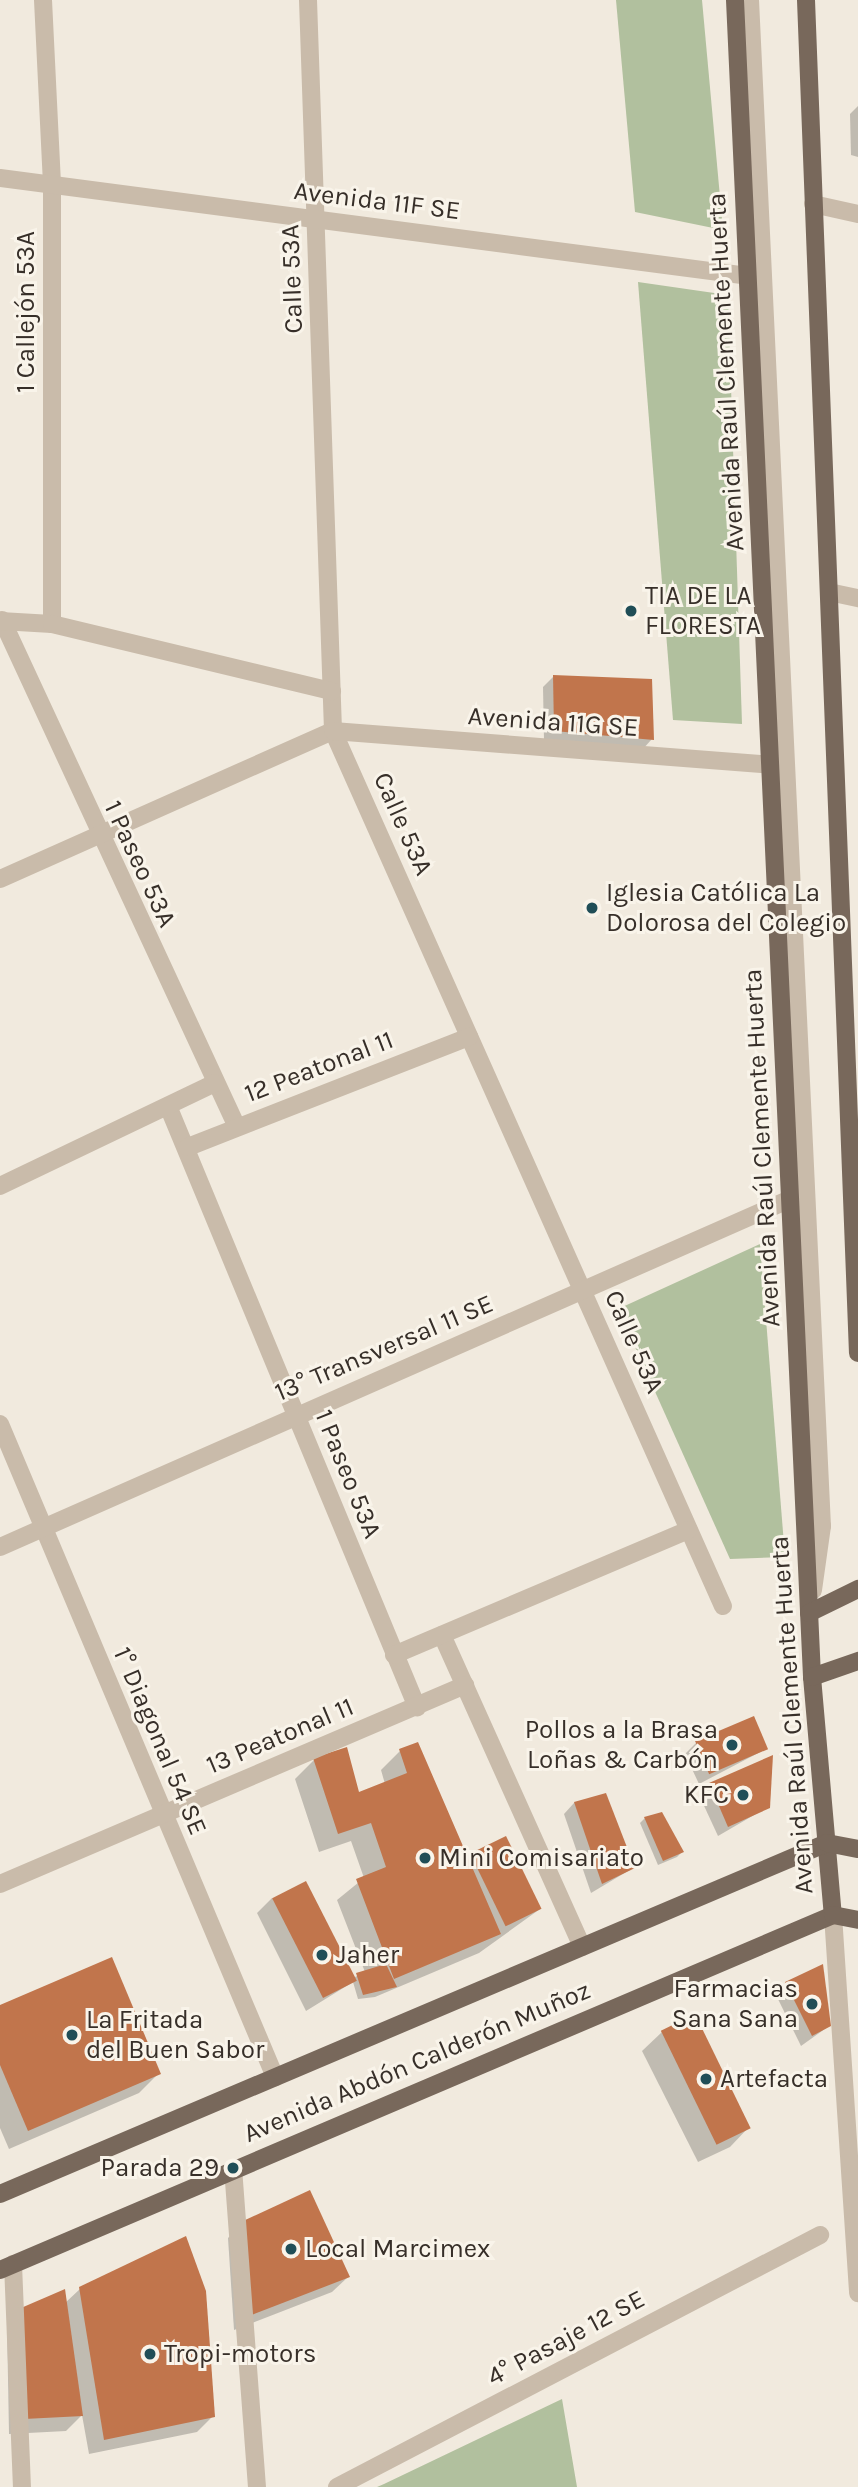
<!DOCTYPE html>
<meta charset="utf-8">
<style>
body{margin:0}
#map{position:relative;width:858px;height:2487px;overflow:hidden;background:#f1eade;font-family:Karla,sans-serif}
div>[style]{position:absolute}
.green>*{inset:0;background:#b1c09e}
.shadow>*{inset:0;background:#0003}
.building>*{inset:0;background:#c1754c;transform-origin:0 0}
.minor>*{height:18px;margin:-9px;padding:0 9px;transform-origin:9px;border-radius:9px;background:#c9bbaa}
.major>*{height:18px;margin:-9px;padding:0 9px;transform-origin:9px;border-radius:9px;background:#78685b}
.dots>*{width:19px;height:19px;translate:-50% -50%;box-sizing:border-box;border:4px solid #f9f4ea;border-radius:50%}
span{translate:-50% -50%;white-space:nowrap;text-align:center;line-height:1.15;-webkit-text-stroke:6px #f9f4ea;paint-order:stroke}
.street-label{font-size:26px;color:#372f29}
.poi-label{font-size:26px;color:#372f29}
.left{translate:0 -50%;text-align:left}
.right{translate:-100% -50%;text-align:right}
</style>
<div id="map">
<div class="green">
<i style="clip-path:polygon(616px 0,702px 0,723px 230px,635px 212px)"></i>
<i style="clip-path:polygon(638px 282px,728px 295px,742px 724px,673px 720px)"></i>
<i style="clip-path:polygon(760px 1244px,785px 1557px,730px 1559px,618px 1309px)"></i>
<i style="clip-path:polygon(562px 2399px,577px 2487px,377px 2487px,384px 2484px)"></i>
</div>
<div class="shadow">
<i style="clip-path:polygon(858px 106px,858px 157px,851px 155px,850px 114px)"></i>
<i style="clip-path:polygon(554px 676px,652px 739px,642px 750px,544px 741px,543px 687px)"></i>
<i style="clip-path:polygon(696px 1743px,766px 1749px,699px 1784px,685px 1754px)"></i>
<i style="clip-path:polygon(400px 1751px,465px 1857px,470px 1852px,540px 1909px,479px 1953px,375px 1997px,358px 1999px,353px 1982px,306px 2011px,257px 1913px,272px 1898px,353px 1978px,365px 1972px,337px 1900px,364px 1878px,351px 1841px,319px 1852px,295px 1779px,314px 1760px,358px 1794px,385px 1784px,381px 1770px)"></i>
<i style="clip-path:polygon(710px 1785px,768px 1807px,718px 1836px,699px 1795px)"></i>
<i style="clip-path:polygon(605px 1795px,633px 1868px,591px 1893px,564px 1814px,574px 1803px)"></i>
<i style="clip-path:polygon(645px 1818px,682px 1852px,677px 1857px,658px 1865px,640px 1823px)"></i>
<i style="clip-path:polygon(786px 1984px,829px 2026px,801px 2046px,776px 1995px)"></i>
<i style="clip-path:polygon(0 2007px,158px 2074px,139px 2093px,9px 2149px,0 2128px)"></i>
<i style="clip-path:polygon(662px 2032px,749px 2127px,730px 2147px,698px 2162px,642px 2051px)"></i>
<i style="clip-path:polygon(244px 2222px,348px 2277px,332px 2292px,234px 2330px,228px 2238px)"></i>
<i style="clip-path:polygon(80px 2289px,213px 2416px,197px 2432px,89px 2454px,82px 2415px,66px 2431px,9px 2434px,7px 2325px,22px 2310px,65px 2303px)"></i>
</div>
<div class="building">
<i style="clip-path:polygon(553px 675px,652px 679px,654px 740px,554px 731px)"></i>
<i style="left:754px;top:1716px;width:36px;height:64px;rotate:67deg"></i>
<i style="clip-path:polygon(418px 1742px,501px 1934px,394px 1979px,356px 1879px,386px 1867px,371px 1823px,338px 1834px,313px 1758px,347px 1747px,359px 1792px,407px 1773px,399px 1749px)"></i>
<i style="clip-path:polygon(773px 1755px,770px 1808px,728px 1827px,709px 1783px)"></i>
<i style="clip-path:polygon(606px 1793px,635px 1868px,602px 1884px,574px 1802px)"></i>
<i style="clip-path:polygon(662px 1812px,684px 1852px,663px 1861px,644px 1817px)"></i>
<i style="left:506px;top:1836px;width:81px;height:40px;rotate:64deg"></i>
<i style="left:306px;top:1881px;width:112px;height:38px;rotate:63deg"></i>
<i style="clip-path:polygon(112px 1957px,161px 2074px,28px 2131px,0 2065px,0 2005px)"></i>
<i style="clip-path:polygon(386px 1964px,397px 1987px,363px 1995px,356px 1973px)"></i>
<i style="clip-path:polygon(823px 1964px,831px 2026px,812px 2036px,785px 1982px)"></i>
<i style="left:695px;top:2014px;width:127px;height:38px;rotate:64deg"></i>
<i style="clip-path:polygon(310px 2190px,350px 2277px,249px 2316px,243px 2221px)"></i>
<i style="clip-path:polygon(186px 2236px,206px 2291px,215px 2417px,104px 2440px,79px 2287px)"></i>
<i style="clip-path:polygon(65px 2289px,83px 2416px,24px 2419px,21px 2308px)"></i>
</div>
<div class="minor">
<i style="left:43px;top:0;width:185px;rotate:87.2deg"></i>
<i style="left:52px;top:185px;width:439px;rotate:90deg"></i>
<i style="left:308px;top:0;width:731px;rotate:88.04deg"></i>
<i style="left:333px;top:731px;width:958px;rotate:65.98deg"></i>
<i style="left:750px;top:0;width:1528px;rotate:87.3deg"></i>
<i style="left:822px;top:1526px;width:65px;rotate:98deg"></i>
<i style="left:0;top:178px;width:754px;rotate:7.46deg"></i>
<i style="left:813px;top:204px;width:46px;rotate:12.5deg"></i>
<i style="left:829px;top:592px;width:30px;rotate:12deg"></i>
<i style="left:2px;top:620px;width:559px;rotate:65.13deg"></i>
<i style="left:0;top:621px;width:52px;rotate:3.3deg"></i>
<i style="left:52px;top:624px;width:288px;rotate:13.5deg"></i>
<i style="left:0;top:879px;width:364px;rotate:-24deg"></i>
<i style="left:333px;top:731px;width:438px;rotate:4.4deg"></i>
<i style="left:168px;top:1106px;width:651px;rotate:67.5deg"></i>
<i style="left:188px;top:1147px;width:302px;rotate:-21.4deg"></i>
<i style="left:0;top:1186px;width:238px;rotate:-25.6deg"></i>
<i style="left:0;top:1424px;width:709px;rotate:67.16deg"></i>
<i style="left:0;top:1547px;width:863px;rotate:-23.77deg"></i>
<i style="left:442px;top:1635px;width:342px;rotate:65.8deg"></i>
<i style="left:394px;top:1655px;width:320px;rotate:-23deg"></i>
<i style="left:0;top:1884px;width:506px;rotate:-23.17deg"></i>
<i style="left:833px;top:1915px;width:379px;rotate:86.2deg"></i>
<i style="left:233px;top:2168px;width:320px;rotate:85.7deg"></i>
<i style="left:13px;top:2264px;width:223px;rotate:87.7deg"></i>
<i style="left:337px;top:2487px;width:545px;rotate:-27.55deg"></i>
</div>
<div class="major">
<i style="left:735px;top:0;width:1679px;rotate:87.37deg"></i>
<i style="left:812px;top:1677px;width:239px;rotate:85deg"></i>
<i style="left:806px;top:0;width:1354px;rotate:87.8deg"></i>
<i style="left:809px;top:1613px;width:55px;rotate:-26.1deg"></i>
<i style="left:812px;top:1677px;width:49px;rotate:-19.2deg"></i>
<i style="left:0;top:2194px;width:898px;rotate:-23deg"></i>
<i style="left:827px;top:1843px;width:32px;rotate:11deg"></i>
<i style="left:0;top:2270px;width:905px;rotate:-23.08deg"></i>
<i style="left:833px;top:1915px;width:25px;rotate:11deg"></i>
</div>
<div class="dots">
<i style="left:631px;top:611px;background:#204e57"></i>
<i style="left:592px;top:908px;background:#204e57"></i>
<i style="left:732px;top:1745px;background:#204e57"></i>
<i style="left:743px;top:1795px;background:#204e57"></i>
<i style="left:425px;top:1858px;background:#204e57"></i>
<i style="left:322px;top:1955px;background:#204e57"></i>
<i style="left:812px;top:2004px;background:#204e57"></i>
<i style="left:72px;top:2035px;background:#204e57"></i>
<i style="left:706px;top:2079px;background:#204e57"></i>
<i style="left:233px;top:2168px;background:#204e57"></i>
<i style="left:291px;top:2249px;background:#204e57"></i>
<i style="left:150px;top:2354px;background:#204e57"></i>
</div>
<div class="street-label">
<span style="left:377px;top:201px;rotate:7deg">Avenida 11F SE</span>
<span style="left:292px;top:279px;rotate:-92deg">Calle 53A</span>
<span style="left:26px;top:312px;rotate:-90deg">1 Callejón 53A</span>
<span style="left:726px;top:372px;rotate:-93deg">Avenida Raúl Clemente Huerta</span>
<span style="left:553px;top:722px;rotate:4deg">Avenida 11G SE</span>
<span style="left:403px;top:824px;rotate:66deg">Calle 53A</span>
<span style="left:140px;top:864px;rotate:65deg">1 Paseo 53A</span>
<span style="left:319px;top:1067px;rotate:-21deg">12 Peatonal 11</span>
<span style="left:762px;top:1148px;rotate:-93deg">Avenida Raúl Clemente Huerta</span>
<span style="left:634px;top:1342px;rotate:66deg">Calle 53A</span>
<span style="left:384px;top:1348px;rotate:-23deg">13° Transversal 11 SE</span>
<span style="left:348px;top:1474px;rotate:68deg">1 Paseo 53A</span>
<span style="left:792px;top:1715px;rotate:-94deg">Avenida Raúl Clemente Huerta</span>
<span style="left:280px;top:1736px;rotate:-23deg">13 Peatonal 11</span>
<span style="left:160px;top:1741px;rotate:67deg">1° Diagonal 54 SE</span>
<span style="left:417px;top:2062px;rotate:-23deg">Avenida Abdón Calderón Muñoz</span>
<span style="left:566px;top:2338px;rotate:-28deg">4° Pasaje 12 SE</span>
</div>
<div class="poi-label">
<span class="left" style="left:645px;top:611px">TIA DE LA<br>FLORESTA</span>
<span class="left" style="left:606px;top:908px">Iglesia Católica La<br>Dolorosa del Colegio</span>
<span class="right" style="left:718px;top:1745px">Pollos a la Brasa<br>Loñas &amp; Carbón</span>
<span class="right" style="left:729px;top:1795px">KFC</span>
<span class="left" style="left:439px;top:1858px">Mini Comisariato</span>
<span class="left" style="left:336px;top:1955px">Jaher</span>
<span class="right" style="left:798px;top:2004px">Farmacias<br>Sana Sana</span>
<span class="left" style="left:86px;top:2035px">La Fritada<br>del Buen Sabor</span>
<span class="left" style="left:720px;top:2079px">Artefacta</span>
<span class="right" style="left:219px;top:2168px">Parada 29</span>
<span class="left" style="left:305px;top:2249px">Local Marcimex</span>
<span class="left" style="left:164px;top:2354px">Tropi-motors</span>
</div>
</div>
